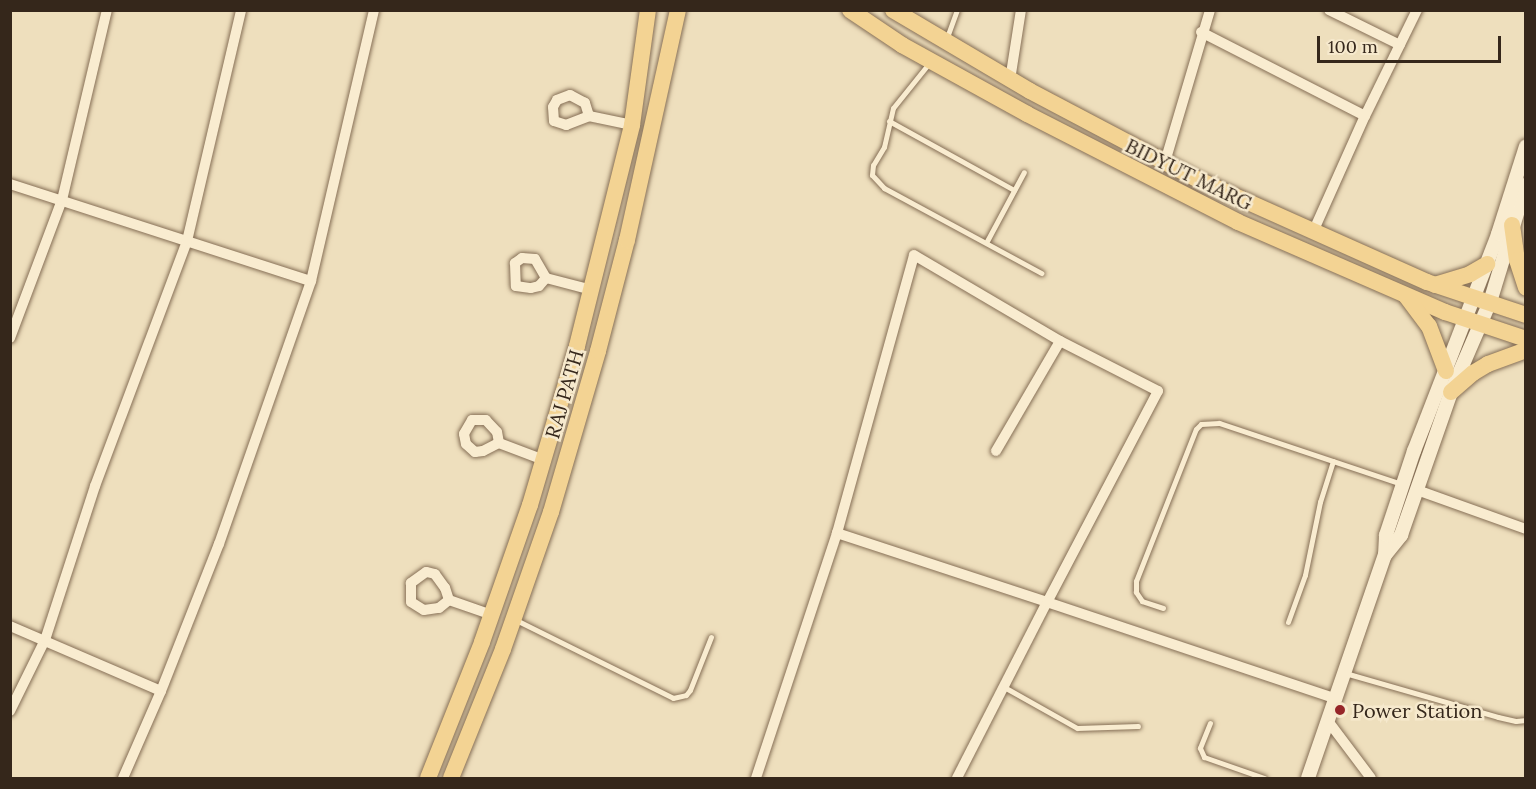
<!DOCTYPE html>
<style>
body{margin:0}
#map{position:relative;width:1536px;height:789px;overflow:hidden;background:#eedfbd;font-family:Lora,serif}
div>[style]{position:absolute}
.roads{filter:drop-shadow(0 0 2px #866f56) drop-shadow(0 0 2px #866f56)}
.service>*{height:5px;margin:-2.5px;padding:0 2.5px;transform-origin:2.5px;border-radius:2.5px;background:#f9ecd0}
.minor>*{height:10px;margin:-5px;padding:0 5px;transform-origin:5px;border-radius:5px;background:#f9ecd0}
.tertiary>*{height:14px;margin:-7px;padding:0 7px;transform-origin:7px;border-radius:7px;background:#f9ecd0}
.primary>*{height:16px;margin:-8px;padding:0 8px;transform-origin:8px;border-radius:8px;background:#f3d393}
.dots>*{width:16px;height:16px;translate:-50% -50%;box-sizing:border-box;border:3px solid #f6e9cd;border-radius:50%}
span{translate:-50% -50%;white-space:nowrap;text-align:center;line-height:1.15;-webkit-text-stroke:5px #f6e9cd;paint-order:stroke}
.street-label{font-size:20px;color:#35271b}
.poi-label{font-size:20px;color:#35271b}
.left{translate:0 -50%;text-align:left}
.frame{position:absolute;inset:0;border:12px solid #35271b;pointer-events:none}
.scale{position:absolute;left:1317px;top:36px;width:184px;height:27px;box-sizing:border-box;border:3px solid #35271b;border-top:0;padding-left:8px;font-size:18px;line-height:21px;white-space:nowrap;color:#35271b;-webkit-text-stroke:4px #f6e9cd;paint-order:stroke}
</style>
<div id="map">
<div class="roads">
<div class="service">
<i style="left:946px;top:40px;width:32px;rotate:-70deg"></i>
<i style="left:930px;top:62px;width:59px;rotate:128.8deg"></i>
<i style="left:893px;top:108px;width:40px;rotate:103deg"></i>
<i style="left:884px;top:147px;width:21px;rotate:121deg"></i>
<i style="left:873px;top:165px;width:10px;rotate:96deg"></i>
<i style="left:872px;top:175px;width:18px;rotate:47deg"></i>
<i style="left:884px;top:188px;width:179px;rotate:28.4deg"></i>
<i style="left:889px;top:121px;width:143px;rotate:28.9deg"></i>
<i style="left:987px;top:241px;width:78px;rotate:-61.8deg"></i>
<i style="left:1163px;top:608px;width:22px;rotate:-162deg"></i>
<i style="left:1142px;top:601px;width:11px;rotate:-124deg"></i>
<i style="left:1136px;top:592px;width:11px;rotate:-90deg"></i>
<i style="left:1136px;top:581px;width:163px;rotate:-68.5deg"></i>
<i style="left:1196px;top:429px;width:7px;rotate:-45deg"></i>
<i style="left:1201px;top:424px;width:18px;rotate:-3deg"></i>
<i style="left:1219px;top:423px;width:192px;rotate:18.5deg"></i>
<i style="left:516px;top:620px;width:175px;rotate:26.4deg"></i>
<i style="left:673px;top:698px;width:13px;rotate:-13deg"></i>
<i style="left:686px;top:695px;width:6px;rotate:-51deg"></i>
<i style="left:690px;top:690px;width:57px;rotate:-68.4deg"></i>
<i style="left:1288px;top:622px;width:50px;rotate:-70.1deg"></i>
<i style="left:1305px;top:575px;width:75px;rotate:-78.4deg"></i>
<i style="left:1320px;top:502px;width:43px;rotate:-72.4deg"></i>
<i style="left:1345px;top:673px;width:159px;rotate:16deg"></i>
<i style="left:1498px;top:717px;width:18px;rotate:13deg"></i>
<i style="left:1516px;top:721px;width:10px;rotate:-6deg"></i>
<i style="left:1004px;top:687px;width:84px;rotate:29.3deg"></i>
<i style="left:1077px;top:728px;width:61px;rotate:-1.9deg"></i>
<i style="left:1210px;top:723px;width:27px;rotate:112deg"></i>
<i style="left:1200px;top:748px;width:10px;rotate:66deg"></i>
<i style="left:1204px;top:757px;width:64px;rotate:19.3deg"></i>
</div>
<div class="minor">
<i style="left:1329px;top:10px;width:79px;rotate:26.2deg"></i>
<i style="left:1201px;top:32px;width:184px;rotate:27.1deg"></i>
<i style="left:1010px;top:80px;width:71px;rotate:-81.1deg"></i>
<i style="left:589px;top:116px;width:14px;rotate:-107deg"></i>
<i style="left:585px;top:103px;width:17px;rotate:-152deg"></i>
<i style="left:570px;top:95px;width:14px;rotate:159deg"></i>
<i style="left:557px;top:100px;width:8px;rotate:120deg"></i>
<i style="left:553px;top:107px;width:14px;rotate:86deg"></i>
<i style="left:554px;top:121px;width:13px;rotate:18deg"></i>
<i style="left:566px;top:125px;width:25px;rotate:-21deg"></i>
<i style="left:589px;top:116px;width:44px;rotate:11.8deg"></i>
<i style="left:1165px;top:162px;width:159px;rotate:-73.5deg"></i>
<i style="left:10px;top:184px;width:316px;rotate:17.9deg"></i>
<i style="left:1313px;top:232px;width:127px;rotate:-65.9deg"></i>
<i style="left:1365px;top:116px;width:118px;rotate:-63.9deg"></i>
<i style="left:546px;top:278px;width:22px;rotate:-120deg"></i>
<i style="left:535px;top:259px;width:13px;rotate:-176deg"></i>
<i style="left:522px;top:258px;width:9px;rotate:144deg"></i>
<i style="left:515px;top:263px;width:23px;rotate:88deg"></i>
<i style="left:516px;top:286px;width:15px;rotate:8deg"></i>
<i style="left:531px;top:288px;width:8px;rotate:-14deg"></i>
<i style="left:539px;top:286px;width:11px;rotate:-49deg"></i>
<i style="left:546px;top:278px;width:48px;rotate:14.6deg"></i>
<i style="left:10px;top:338px;width:147px;rotate:-69.4deg"></i>
<i style="left:62px;top:200px;width:195px;rotate:-76.7deg"></i>
<i style="left:499px;top:443px;width:11px;rotate:-100deg"></i>
<i style="left:497px;top:432px;width:16px;rotate:-133deg"></i>
<i style="left:486px;top:420px;width:14px;rotate:180deg"></i>
<i style="left:472px;top:420px;width:16px;rotate:120deg"></i>
<i style="left:464px;top:434px;width:10px;rotate:79deg"></i>
<i style="left:466px;top:444px;width:12px;rotate:42deg"></i>
<i style="left:475px;top:452px;width:8px;rotate:-7deg"></i>
<i style="left:483px;top:451px;width:18px;rotate:-27deg"></i>
<i style="left:499px;top:443px;width:48px;rotate:20.7deg"></i>
<i style="left:996px;top:451px;width:127px;rotate:-59.8deg"></i>
<i style="left:1417px;top:490px;width:116px;rotate:19.7deg"></i>
<i style="left:837px;top:533px;width:221px;rotate:18.2deg"></i>
<i style="left:1047px;top:602px;width:198px;rotate:117.1deg"></i>
<i style="left:449px;top:600px;width:13px;rotate:-108deg"></i>
<i style="left:445px;top:588px;width:17px;rotate:-126deg"></i>
<i style="left:435px;top:574px;width:9px;rotate:-167deg"></i>
<i style="left:426px;top:572px;width:19px;rotate:144deg"></i>
<i style="left:411px;top:583px;width:19px;rotate:90deg"></i>
<i style="left:411px;top:602px;width:15px;rotate:32deg"></i>
<i style="left:424px;top:610px;width:15px;rotate:-8deg"></i>
<i style="left:439px;top:608px;width:13px;rotate:-39deg"></i>
<i style="left:449px;top:600px;width:46px;rotate:19.2deg"></i>
<i style="left:10px;top:626px;width:164px;rotate:23.3deg"></i>
<i style="left:10px;top:711px;width:79px;rotate:-63.8deg"></i>
<i style="left:45px;top:640px;width:162px;rotate:-72deg"></i>
<i style="left:95px;top:486px;width:262px;rotate:-69.4deg"></i>
<i style="left:187px;top:241px;width:237px;rotate:-76.8deg"></i>
<i style="left:1328px;top:721px;width:71px;rotate:53deg"></i>
<i style="left:123px;top:778px;width:95px;rotate:-66.4deg"></i>
<i style="left:161px;top:691px;width:158px;rotate:-68.5deg"></i>
<i style="left:219px;top:544px;width:279px;rotate:-70.7deg"></i>
<i style="left:311px;top:281px;width:278px;rotate:-76.9deg"></i>
<i style="left:756px;top:778px;width:258px;rotate:-71.7deg"></i>
<i style="left:837px;top:533px;width:288px;rotate:-74.5deg"></i>
<i style="left:914px;top:255px;width:169px;rotate:30.5deg"></i>
<i style="left:1060px;top:341px;width:110px;rotate:27deg"></i>
<i style="left:1158px;top:391px;width:238px;rotate:117.7deg"></i>
<i style="left:1047px;top:602px;width:303px;rotate:18.5deg"></i>
</div>
<div class="tertiary">
<i style="left:1385px;top:555px;width:26px;rotate:-51deg"></i>
<i style="left:1401px;top:535px;width:151px;rotate:-70.7deg"></i>
<i style="left:1451px;top:392px;width:98px;rotate:-66.6deg"></i>
<i style="left:1490px;top:302px;width:123px;rotate:-73deg"></i>
<i style="left:1308px;top:778px;width:236px;rotate:-71deg"></i>
<i style="left:1385px;top:555px;width:20px;rotate:-87deg"></i>
<i style="left:1386px;top:535px;width:89px;rotate:-71.6deg"></i>
<i style="left:1414px;top:451px;width:233px;rotate:-68.8deg"></i>
<i style="left:1498px;top:234px;width:92px;rotate:-72.3deg"></i>
</div>
<div class="primary">
<i style="left:850px;top:10px;width:63px;rotate:33.9deg"></i>
<i style="left:902px;top:45px;width:143px;rotate:28.9deg"></i>
<i style="left:1027px;top:114px;width:237px;rotate:27.1deg"></i>
<i style="left:1238px;top:222px;width:226px;rotate:23.5deg"></i>
<i style="left:1445px;top:312px;width:85px;rotate:18.4deg"></i>
<i style="left:893px;top:10px;width:159px;rotate:30.6deg"></i>
<i style="left:1030px;top:91px;width:191px;rotate:27.8deg"></i>
<i style="left:1199px;top:180px;width:250px;rotate:24.1deg"></i>
<i style="left:1427px;top:282px;width:104px;rotate:18.4deg"></i>
<i style="left:1512px;top:225px;width:35px;rotate:82deg"></i>
<i style="left:1517px;top:260px;width:29px;rotate:72deg"></i>
<i style="left:1435px;top:285px;width:37px;rotate:-17deg"></i>
<i style="left:1470px;top:274px;width:20px;rotate:-30deg"></i>
<i style="left:1406px;top:296px;width:38px;rotate:53deg"></i>
<i style="left:1429px;top:326px;width:48px;rotate:69.3deg"></i>
<i style="left:1451px;top:392px;width:29px;rotate:-41deg"></i>
<i style="left:1473px;top:373px;width:17px;rotate:-31deg"></i>
<i style="left:1488px;top:364px;width:40px;rotate:-20.2deg"></i>
<i style="left:428px;top:778px;width:146px;rotate:-68.3deg"></i>
<i style="left:482px;top:642px;width:145px;rotate:-70.7deg"></i>
<i style="left:530px;top:505px;width:166px;rotate:-73.5deg"></i>
<i style="left:577px;top:346px;width:228px;rotate:-76deg"></i>
<i style="left:632px;top:125px;width:116px;rotate:-82.1deg"></i>
<i style="left:451px;top:778px;width:139px;rotate:-68deg"></i>
<i style="left:503px;top:649px;width:145px;rotate:-70.7deg"></i>
<i style="left:551px;top:512px;width:168px;rotate:-73.7deg"></i>
<i style="left:598px;top:351px;width:115px;rotate:-75.4deg"></i>
<i style="left:627px;top:240px;width:236px;rotate:-77.5deg"></i>
</div>
</div>
<div class="dots">
<i style="left:1340px;top:710px;background:#962528"></i>
</div>
<div class="street-label">
<span style="left:1189px;top:174px;rotate:26deg">BIDYUT MARG</span>
<span style="left:564px;top:394px;rotate:-74deg">RAJ PATH</span>
</div>
<div class="poi-label">
<span class="left" style="left:1352px;top:710px">Power Station</span>
</div>
<div class="frame"></div>
<div class="scale">100 m</div>
</div>
